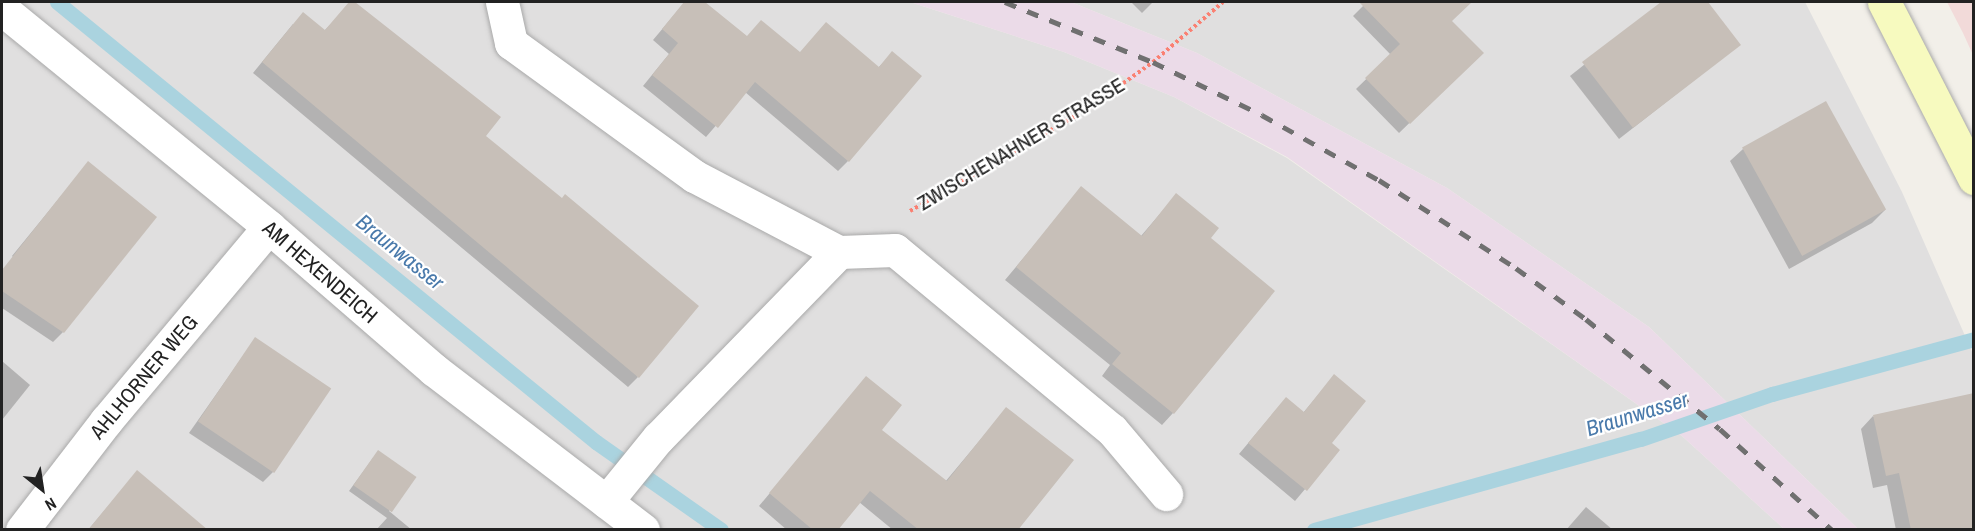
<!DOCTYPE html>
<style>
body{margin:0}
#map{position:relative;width:1975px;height:531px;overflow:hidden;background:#f2efe9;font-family:"Archivo Narrow",sans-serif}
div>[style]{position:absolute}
.residential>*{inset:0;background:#e0dfdf}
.commercial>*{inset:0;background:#f2dad9}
.industrial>*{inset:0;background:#ebdbe8}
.shadow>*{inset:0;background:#0003}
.stream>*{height:15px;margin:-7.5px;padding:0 7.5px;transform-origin:7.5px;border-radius:7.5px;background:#aad3df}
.building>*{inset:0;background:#c7bfb8;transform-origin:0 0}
.path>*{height:4px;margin-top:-2px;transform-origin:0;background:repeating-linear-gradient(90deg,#fa8072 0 3px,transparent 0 6px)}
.roads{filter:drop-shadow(0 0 2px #a9a9a9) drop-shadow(0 0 2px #a9a9a9)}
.street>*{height:33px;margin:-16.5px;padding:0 16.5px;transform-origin:16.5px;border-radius:16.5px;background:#fff}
.secondary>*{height:33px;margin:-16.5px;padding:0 16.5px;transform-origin:16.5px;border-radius:16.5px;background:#f7fabf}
.rail>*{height:4.5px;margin-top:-2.25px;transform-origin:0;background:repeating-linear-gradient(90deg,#707070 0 12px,transparent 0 24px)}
span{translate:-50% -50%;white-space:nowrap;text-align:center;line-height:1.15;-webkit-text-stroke:4.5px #fff;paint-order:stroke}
.street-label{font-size:21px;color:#222}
.water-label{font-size:22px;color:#4a7aab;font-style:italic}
.frame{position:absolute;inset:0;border:3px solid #222;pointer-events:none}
.north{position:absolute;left:12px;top:459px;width:60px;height:60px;-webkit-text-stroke:4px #fff;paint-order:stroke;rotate:150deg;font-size:16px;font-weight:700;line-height:24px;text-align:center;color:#222}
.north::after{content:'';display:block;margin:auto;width:21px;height:27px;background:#222;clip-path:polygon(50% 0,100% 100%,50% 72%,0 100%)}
</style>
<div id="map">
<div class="residential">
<i style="clip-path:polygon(2px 2px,910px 2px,1064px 52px,1174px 97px,1287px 158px,1682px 436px,1784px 529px,2px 529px)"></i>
<i style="clip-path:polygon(1071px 2px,1805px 2px,1902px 192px,1973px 354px,1973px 529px,1858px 529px,1649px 327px,1447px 188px,1197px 53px)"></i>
</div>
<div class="commercial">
<i style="clip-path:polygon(1947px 2px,1973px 2px,1973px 55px,1963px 33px)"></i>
</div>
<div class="industrial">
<i style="clip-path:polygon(910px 2px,1071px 2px,1197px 53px,1447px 188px,1649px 327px,1858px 529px,1784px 529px,1682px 436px,1287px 157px,1174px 97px,1064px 52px)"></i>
</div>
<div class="shadow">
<i style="clip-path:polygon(353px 2px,499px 117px,483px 136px,638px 377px,628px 387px,253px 73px,293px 24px,324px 31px)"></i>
<i style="clip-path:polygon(685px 2px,703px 2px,747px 37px,799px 54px,878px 68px,892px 53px,848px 161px,838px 171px,745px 92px,706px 137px,643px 86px,669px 54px,653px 40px)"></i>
<i style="clip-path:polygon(1131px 2px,1153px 2px,1142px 13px)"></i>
<i style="clip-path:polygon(1367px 2px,1470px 2px,1450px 21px,1482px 53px,1399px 133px,1356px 89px,1391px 55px,1353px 16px)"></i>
<i style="clip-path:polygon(1663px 2px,1706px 2px,1739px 45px,1619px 139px,1570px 76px)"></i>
<i style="clip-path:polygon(1743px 149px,1885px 210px,1872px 223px,1789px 269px,1730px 161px)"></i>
<i style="clip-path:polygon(88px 163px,63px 332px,53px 342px,2px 308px,2px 278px,16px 260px,12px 256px)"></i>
<i style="clip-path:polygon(1082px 188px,1141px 236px,1176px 195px,1208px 239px,1173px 413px,1162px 425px,1102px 376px,1110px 365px,1005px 280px)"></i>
<i style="clip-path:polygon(255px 339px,273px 472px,263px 482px,189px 433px)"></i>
<i style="clip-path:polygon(2px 361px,30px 385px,2px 420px)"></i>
<i style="clip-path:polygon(1334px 376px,1330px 443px,1338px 450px,1295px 501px,1239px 454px,1276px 410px,1303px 413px)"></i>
<i style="clip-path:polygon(866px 378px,880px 430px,945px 482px,1006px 409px,1016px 530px,893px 530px,859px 502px,837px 530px,787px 530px,759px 506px)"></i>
<i style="clip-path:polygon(1873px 416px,1974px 530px,1896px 530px,1887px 485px,1873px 488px,1861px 429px)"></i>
<i style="clip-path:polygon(373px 458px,414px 478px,389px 511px,412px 530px,376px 530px,387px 518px,349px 491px)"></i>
<i style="clip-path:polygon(137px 472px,206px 530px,88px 530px)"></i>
<i style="clip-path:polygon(1586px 507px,1613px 530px,1566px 530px)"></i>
</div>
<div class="stream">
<i style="left:57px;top:2px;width:696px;rotate:39.23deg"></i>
<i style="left:596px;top:442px;width:153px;rotate:35.1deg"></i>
<i style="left:1314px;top:530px;width:339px;rotate:-15.6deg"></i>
<i style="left:1641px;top:439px;width:139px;rotate:-19deg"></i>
<i style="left:1772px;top:394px;width:209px;rotate:-15.2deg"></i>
</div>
<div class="building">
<i style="clip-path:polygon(349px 2px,355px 2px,501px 117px,486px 136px,562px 198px,565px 194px,699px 306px,639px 378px,262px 62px,303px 12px,325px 30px)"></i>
<i style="clip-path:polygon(684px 2px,705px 2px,747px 36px,761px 20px,800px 52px,826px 22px,879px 67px,892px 51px,922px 76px,849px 162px,755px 82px,718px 128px,652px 75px,678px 43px,662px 29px)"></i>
<i style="clip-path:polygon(1359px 2px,1472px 2px,1452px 21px,1484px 53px,1410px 124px,1365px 78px,1400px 44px)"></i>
<i style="clip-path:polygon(1661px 2px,1708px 2px,1741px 45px,1633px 128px,1582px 62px)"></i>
<i style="left:1826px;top:101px;width:124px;height:96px;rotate:61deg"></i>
<i style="clip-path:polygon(88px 161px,157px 217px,64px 333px,2px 291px,2px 270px)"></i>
<i style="clip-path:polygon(1081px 186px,1142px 236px,1176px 193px,1219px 228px,1211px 238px,1275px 291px,1174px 414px,1112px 364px,1121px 353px,1016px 267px)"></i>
<i style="left:255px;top:337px;width:92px;height:102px;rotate:34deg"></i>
<i style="clip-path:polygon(1334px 374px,1366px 401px,1332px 443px,1340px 450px,1307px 491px,1248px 443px,1286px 397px,1304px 412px)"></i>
<i style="clip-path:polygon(866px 376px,902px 405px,882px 430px,947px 481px,1006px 407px,1074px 460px,1018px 530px,919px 530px,870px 491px,838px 530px,813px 530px,769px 493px)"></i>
<i style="clip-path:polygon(1974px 393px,1974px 530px,1911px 530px,1899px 473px,1886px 476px,1873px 415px)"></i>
<i style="left:378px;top:450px;width:47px;height:43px;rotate:35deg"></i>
<i style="clip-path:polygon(137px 470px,208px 530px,88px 530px)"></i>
</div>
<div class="path">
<i style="left:910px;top:211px;width:201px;rotate:-29.9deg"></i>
<i style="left:1084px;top:111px;width:85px;rotate:-35.4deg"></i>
<i style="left:1153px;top:62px;width:92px;rotate:-40.6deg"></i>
</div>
<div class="roads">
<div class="street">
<i style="left:502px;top:2px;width:42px;rotate:77.6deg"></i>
<i style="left:511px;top:43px;width:226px;rotate:36deg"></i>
<i style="left:694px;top:176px;width:164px;rotate:27.7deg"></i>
<i style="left:839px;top:252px;width:260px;rotate:134.2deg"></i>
<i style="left:658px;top:438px;width:82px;rotate:129.1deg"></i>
<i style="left:2px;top:9px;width:345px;rotate:39.2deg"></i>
<i style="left:269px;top:227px;width:218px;rotate:40.9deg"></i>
<i style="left:434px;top:370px;width:263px;rotate:37.4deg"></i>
<i style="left:839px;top:252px;width:56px;rotate:-2deg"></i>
<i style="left:895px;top:250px;width:282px;rotate:39.7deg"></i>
<i style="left:1112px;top:430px;width:84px;rotate:49.8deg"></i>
<i style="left:22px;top:530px;width:138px;rotate:-52.4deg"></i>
<i style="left:106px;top:421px;width:253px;rotate:-50deg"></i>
</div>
<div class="secondary">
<i style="left:1884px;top:2px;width:198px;rotate:62.9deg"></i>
</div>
</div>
<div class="rail">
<i style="left:1005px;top:2px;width:160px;rotate:22.1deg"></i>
<i style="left:1153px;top:62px;width:121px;rotate:25.9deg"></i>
<i style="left:1262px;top:115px;width:134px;rotate:29.1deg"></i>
<i style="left:1379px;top:180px;width:163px;rotate:32.7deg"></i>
<i style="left:1516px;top:268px;width:87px;rotate:36.1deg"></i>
<i style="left:1586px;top:319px;width:173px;rotate:39.4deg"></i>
<i style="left:1720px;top:429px;width:151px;rotate:42deg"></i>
</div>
<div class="street-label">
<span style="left:1021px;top:144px;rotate:-31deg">ZWISCHENAHNER STRASSE</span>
<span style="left:320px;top:272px;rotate:41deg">AM HEXENDEICH</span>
<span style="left:144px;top:377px;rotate:-50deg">AHLHORNER WEG</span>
</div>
<div class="water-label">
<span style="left:400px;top:252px;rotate:39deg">Braunwasser</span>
<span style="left:1637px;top:414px;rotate:-17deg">Braunwasser</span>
</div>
<div class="frame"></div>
<div class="north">N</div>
</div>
